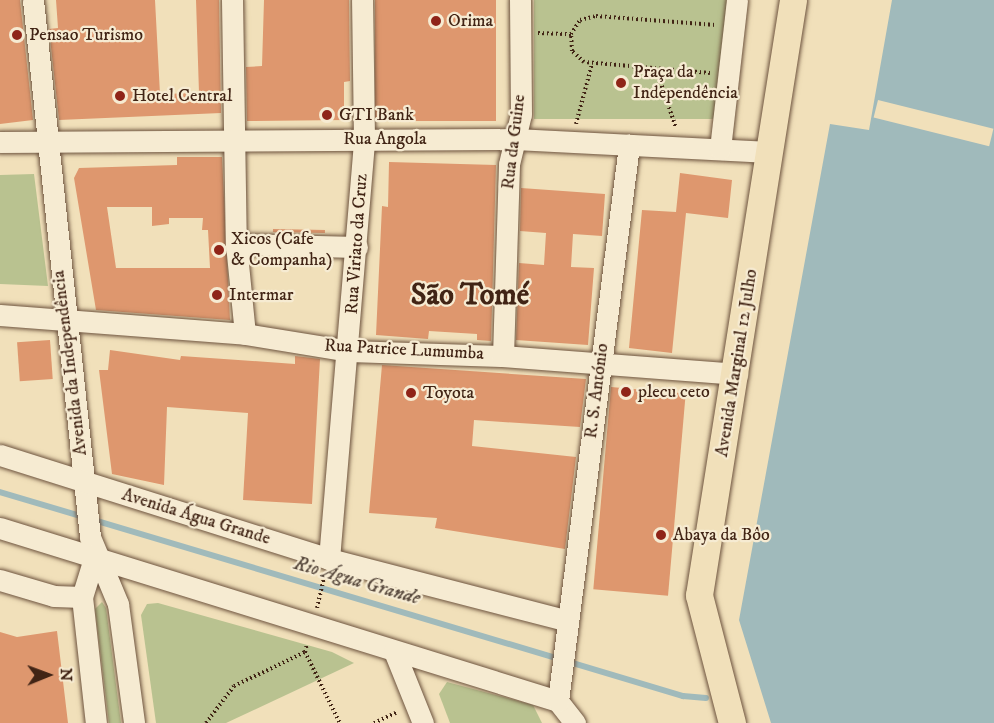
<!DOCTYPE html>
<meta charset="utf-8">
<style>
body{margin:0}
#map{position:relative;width:994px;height:723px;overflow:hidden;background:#f1e0ba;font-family:"IM FELL DW Pica",serif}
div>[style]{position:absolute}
.green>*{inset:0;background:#b9c290;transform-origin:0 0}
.water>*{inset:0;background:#a0babb}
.pier>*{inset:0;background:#f1e0ba;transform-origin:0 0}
.stream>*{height:6px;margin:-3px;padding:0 3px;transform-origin:3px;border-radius:3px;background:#a0babb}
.building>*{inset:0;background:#de976e;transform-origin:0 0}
.path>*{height:4px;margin-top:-2px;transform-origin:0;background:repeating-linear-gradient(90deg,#412415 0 1.5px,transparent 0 4.5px)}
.roads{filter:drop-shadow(0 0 2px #6d533e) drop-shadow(0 0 2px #6d533e)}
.minor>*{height:21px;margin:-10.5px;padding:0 10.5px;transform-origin:10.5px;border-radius:10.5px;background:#f6ebd2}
.major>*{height:27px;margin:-13.5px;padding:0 13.5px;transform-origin:13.5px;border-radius:13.5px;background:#f1e0ba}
.dots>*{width:16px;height:16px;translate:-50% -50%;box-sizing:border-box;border:3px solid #f6ebd2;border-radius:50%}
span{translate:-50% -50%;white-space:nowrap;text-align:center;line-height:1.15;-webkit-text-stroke:4.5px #f6ebd2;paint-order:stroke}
.poi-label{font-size:18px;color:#412415}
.left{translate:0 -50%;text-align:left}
.street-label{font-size:18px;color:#412415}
.water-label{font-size:20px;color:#594a3e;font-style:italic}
.town-label{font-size:30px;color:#412415;font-weight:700}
.north{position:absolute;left:18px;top:645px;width:60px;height:60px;-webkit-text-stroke:4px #f6ebd2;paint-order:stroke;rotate:89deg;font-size:16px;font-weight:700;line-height:24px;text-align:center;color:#412415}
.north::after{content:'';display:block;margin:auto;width:21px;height:27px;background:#412415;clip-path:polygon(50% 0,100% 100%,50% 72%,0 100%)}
</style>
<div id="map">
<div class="green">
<i style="left:534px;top:0;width:195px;height:119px"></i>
<i style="clip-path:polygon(34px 174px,48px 286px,0 284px,0 175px)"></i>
<i style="clip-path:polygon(102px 602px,106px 608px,121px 723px,109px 723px,95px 609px)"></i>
<i style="clip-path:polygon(158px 603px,332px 652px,354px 663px,226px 723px,156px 723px,141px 615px,147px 604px)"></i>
<i style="clip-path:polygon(447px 682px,533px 705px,542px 723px,450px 723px,439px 694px)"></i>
</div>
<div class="water">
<i style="clip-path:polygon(892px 0,994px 0,994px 723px,771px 723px,739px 620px,830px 124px,869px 130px)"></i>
</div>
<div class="pier">
<i style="left:878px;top:100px;width:119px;height:18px;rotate:14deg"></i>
</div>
<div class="stream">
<i style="left:0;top:492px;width:713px;rotate:16.63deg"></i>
<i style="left:683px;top:696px;width:23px;rotate:5deg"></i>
</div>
<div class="building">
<i style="clip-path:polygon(0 0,20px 0,33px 120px,0 124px)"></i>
<i style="clip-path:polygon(56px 0,155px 0,160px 94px,199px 93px,196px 0,219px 0,221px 113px,59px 120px,49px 29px,58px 28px)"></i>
<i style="clip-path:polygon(264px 0,349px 0,350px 81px,344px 82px,344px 120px,247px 121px,246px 67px,262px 66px)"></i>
<i style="left:375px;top:0;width:121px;height:121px"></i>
<i style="clip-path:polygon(evenodd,177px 157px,222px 157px,230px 320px,96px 310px,74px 178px,79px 168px,177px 165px,177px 157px,107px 207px,152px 207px,152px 226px,169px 224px,169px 218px,203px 218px,202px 230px,208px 230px,210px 268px,116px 268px,107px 207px)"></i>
<i style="clip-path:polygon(389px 162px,496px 165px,491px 341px,477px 340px,477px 334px,429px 331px,428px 339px,376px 335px,382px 206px,388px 207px)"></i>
<i style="clip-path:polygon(680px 173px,732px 180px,728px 218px,686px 213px,672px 353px,629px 348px,642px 210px,676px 212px)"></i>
<i style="clip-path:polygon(521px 188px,605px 194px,602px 236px,573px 234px,571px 267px,594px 268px,588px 345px,516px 340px,519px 263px,544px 265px,546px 233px,520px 231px)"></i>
<i style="left:273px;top:229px;width:52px;height:3px;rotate:1deg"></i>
<i style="left:50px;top:340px;width:39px;height:33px;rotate:86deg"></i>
<i style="clip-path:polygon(110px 350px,180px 360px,181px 356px,295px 364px,295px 356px,320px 359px,312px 504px,243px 500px,248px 413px,167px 407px,164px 485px,112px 474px,99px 370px,108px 370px)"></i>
<i style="clip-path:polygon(382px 365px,586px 379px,580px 427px,474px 420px,472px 446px,576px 457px,565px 549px,435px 528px,437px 518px,369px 513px)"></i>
<i style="left:611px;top:387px;width:75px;height:203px;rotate:5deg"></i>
<i style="clip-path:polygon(57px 631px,68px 723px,0 723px,0 632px,17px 637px)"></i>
</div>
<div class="path">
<i style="left:538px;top:33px;width:33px;rotate:2deg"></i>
<i style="left:656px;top:69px;width:62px;rotate:71.3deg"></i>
<i style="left:710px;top:73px;width:126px;rotate:-175deg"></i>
<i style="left:584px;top:62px;width:16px;rotate:-137deg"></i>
<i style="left:572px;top:51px;width:17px;rotate:-93deg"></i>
<i style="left:571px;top:34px;width:17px;rotate:-57deg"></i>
<i style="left:580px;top:20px;width:16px;rotate:-14deg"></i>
<i style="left:596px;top:16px;width:120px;rotate:4.3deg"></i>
<i style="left:576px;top:124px;width:62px;rotate:-75.1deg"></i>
<i style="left:317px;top:608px;width:32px;rotate:-77deg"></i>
<i style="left:305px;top:652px;width:79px;rotate:63.8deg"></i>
<i style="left:206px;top:723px;width:46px;rotate:-52.9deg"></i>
<i style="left:234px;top:686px;width:79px;rotate:-25.6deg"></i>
<i style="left:305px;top:652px;width:8px;rotate:-76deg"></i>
<i style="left:374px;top:723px;width:26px;rotate:-25deg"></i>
</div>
<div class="roads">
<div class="minor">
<i style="left:33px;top:0;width:540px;rotate:83.94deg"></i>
<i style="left:90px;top:537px;width:73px;rotate:67.3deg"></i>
<i style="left:118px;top:604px;width:120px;rotate:82.3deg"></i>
<i style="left:232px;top:0;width:244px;rotate:89.1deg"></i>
<i style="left:236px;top:244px;width:90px;rotate:84.3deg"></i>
<i style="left:0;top:142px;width:515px;rotate:-0.33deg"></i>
<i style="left:515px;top:139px;width:255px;rotate:2.9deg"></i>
<i style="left:720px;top:149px;width:150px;rotate:-83.5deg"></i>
<i style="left:236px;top:244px;width:121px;rotate:1.4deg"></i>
<i style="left:0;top:315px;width:246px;rotate:4.4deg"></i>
<i style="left:245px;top:334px;width:105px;rotate:9.3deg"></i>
<i style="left:349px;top:351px;width:154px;rotate:1.9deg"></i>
<i style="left:503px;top:356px;width:235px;rotate:4.4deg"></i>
<i style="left:503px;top:356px;width:192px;rotate:-88.2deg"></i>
<i style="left:509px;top:164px;width:51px;rotate:-76.5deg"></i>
<i style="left:521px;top:114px;width:114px;rotate:-90.5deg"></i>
<i style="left:0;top:455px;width:345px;rotate:17.5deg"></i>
<i style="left:329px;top:559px;width:247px;rotate:14.5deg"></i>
<i style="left:0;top:528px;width:584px;rotate:17.23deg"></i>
<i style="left:95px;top:555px;width:44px;rotate:107.2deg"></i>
<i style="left:82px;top:597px;width:127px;rotate:83.7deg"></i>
<i style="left:329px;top:559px;width:421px;rotate:-85.2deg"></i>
<i style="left:364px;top:139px;width:139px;rotate:-90.8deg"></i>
<i style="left:0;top:580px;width:56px;rotate:16.5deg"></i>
<i style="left:54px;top:596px;width:28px;rotate:2deg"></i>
<i style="left:394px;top:651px;width:78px;rotate:68.1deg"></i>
<i style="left:575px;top:723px;width:28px;rotate:-128deg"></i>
<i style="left:558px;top:701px;width:561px;rotate:-82.72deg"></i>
</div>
<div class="major">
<i style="left:732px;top:723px;width:132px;rotate:-104.5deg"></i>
<i style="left:699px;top:595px;width:602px;rotate:-81.02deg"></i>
</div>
</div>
<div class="dots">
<i style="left:436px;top:21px;background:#8f2418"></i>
<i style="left:17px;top:35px;background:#8f2418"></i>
<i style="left:621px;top:83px;background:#8f2418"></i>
<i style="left:120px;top:96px;background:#8f2418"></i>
<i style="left:327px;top:115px;background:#8f2418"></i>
<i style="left:219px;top:250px;background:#8f2418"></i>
<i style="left:217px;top:295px;background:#8f2418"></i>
<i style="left:626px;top:392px;background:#8f2418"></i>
<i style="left:411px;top:393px;background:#8f2418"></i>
<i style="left:661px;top:535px;background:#8f2418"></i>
</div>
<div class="poi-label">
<span class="left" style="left:448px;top:21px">Orima</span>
<span class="left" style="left:29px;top:35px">Pensao Turismo</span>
<span class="left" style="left:633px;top:83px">Praça da<br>Independência</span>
<span class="left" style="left:132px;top:96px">Hotel Central</span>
<span class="left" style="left:339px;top:115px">GTI Bank</span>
<span class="left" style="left:231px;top:250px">Xicos (Cafe<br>&amp; Companha)</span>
<span class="left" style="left:229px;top:295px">Intermar</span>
<span class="left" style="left:638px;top:392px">plecu ceto</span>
<span class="left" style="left:423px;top:393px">Toyota</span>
<span class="left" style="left:673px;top:535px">Abaya da Bôo</span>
</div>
<div class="street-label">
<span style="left:385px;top:139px">Rua Angola</span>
<span style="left:514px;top:142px;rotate:-83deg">Rua da Guine</span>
<span style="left:357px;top:244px;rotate:-86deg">Rua Viriato da Cruz</span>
<span style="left:404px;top:350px;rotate:3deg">Rua Patrice Lumumba</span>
<span style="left:70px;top:363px;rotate:-97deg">Avenida da Independência</span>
<span style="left:737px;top:363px;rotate:-81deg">Avenida Marginal 12 Julho</span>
<span style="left:597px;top:391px;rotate:-83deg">R. S. António</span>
<span style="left:196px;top:517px;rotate:17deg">Avenida Água Grande</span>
</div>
<div class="water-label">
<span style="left:357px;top:581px;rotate:16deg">Rio Água Grande</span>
</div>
<div class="town-label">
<span style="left:470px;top:296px">São Tomé</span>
</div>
<div class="north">N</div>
</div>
